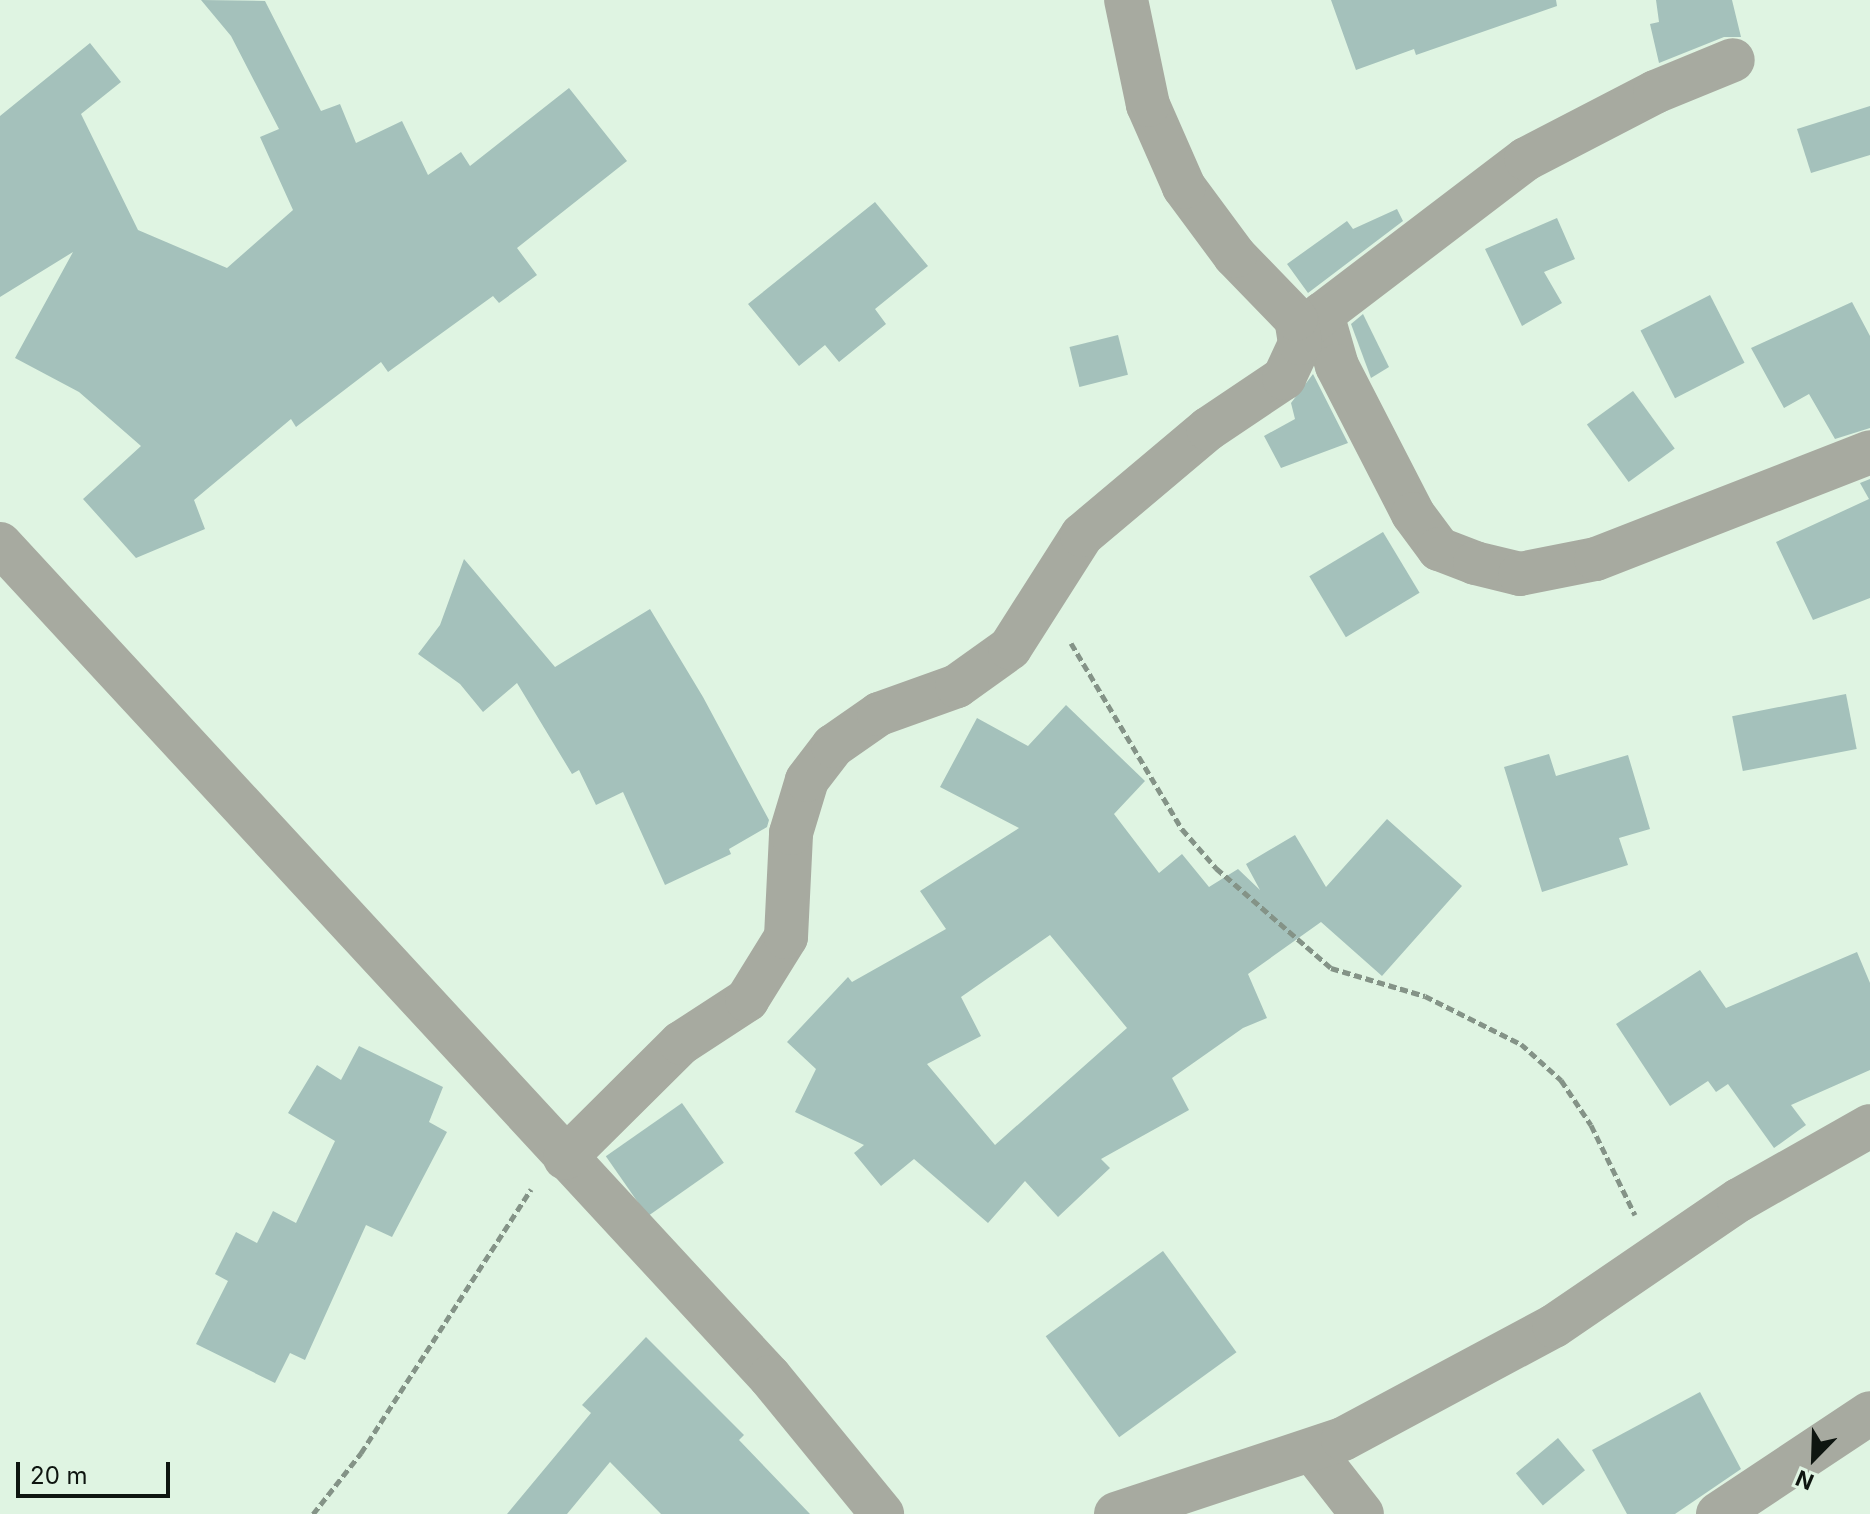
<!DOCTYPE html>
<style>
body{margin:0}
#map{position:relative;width:1870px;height:1514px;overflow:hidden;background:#dff4e2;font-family:Inter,sans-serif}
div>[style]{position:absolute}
.building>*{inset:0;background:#a4c1bb;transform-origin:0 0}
.path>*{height:5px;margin-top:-2.5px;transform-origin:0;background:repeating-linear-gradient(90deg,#849387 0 8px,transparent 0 12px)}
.minor>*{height:44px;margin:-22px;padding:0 22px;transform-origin:22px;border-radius:22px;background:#a7aaa0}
span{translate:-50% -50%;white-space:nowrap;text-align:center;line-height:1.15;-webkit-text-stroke:7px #dff4e2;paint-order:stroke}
.north{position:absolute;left:1774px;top:1418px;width:80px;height:80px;-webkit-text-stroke:6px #dff4e2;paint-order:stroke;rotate:203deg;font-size:22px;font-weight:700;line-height:32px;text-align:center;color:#0e1510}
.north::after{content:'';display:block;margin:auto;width:28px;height:36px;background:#0e1510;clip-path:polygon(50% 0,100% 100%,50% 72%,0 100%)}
.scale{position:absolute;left:16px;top:1462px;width:154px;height:36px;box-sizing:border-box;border:4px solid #0e1510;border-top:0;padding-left:10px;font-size:24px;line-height:28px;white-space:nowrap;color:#0e1510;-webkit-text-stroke:6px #dff4e2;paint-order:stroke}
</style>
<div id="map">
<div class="building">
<i style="clip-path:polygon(201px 0,265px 1px,321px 111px,340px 104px,356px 143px,402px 121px,428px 175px,461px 152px,470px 166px,569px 88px,627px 161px,517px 248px,537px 275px,499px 303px,493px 296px,388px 372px,381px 362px,296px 427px,291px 419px,194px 500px,205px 529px,136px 558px,83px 499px,141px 446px,79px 392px,15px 358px,73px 252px,0 297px,0 116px,90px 43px,121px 82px,81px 114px,138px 230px,227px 268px,293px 210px,260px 137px,279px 129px,231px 36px)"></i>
<i style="clip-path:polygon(1331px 0,1556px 0,1557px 6px,1416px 55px,1414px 49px,1356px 70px)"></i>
<i style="clip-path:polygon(1656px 0,1732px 0,1741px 37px,1724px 37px,1659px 63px,1650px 24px,1659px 22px)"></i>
<i style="clip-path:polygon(1870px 106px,1870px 155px,1811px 173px,1797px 129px)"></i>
<i style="clip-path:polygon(875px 202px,928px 266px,875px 309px,886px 324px,839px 362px,825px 345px,799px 366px,748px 304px)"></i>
<i style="clip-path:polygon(1397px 209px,1403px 221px,1308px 293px,1287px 264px,1347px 221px,1353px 229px)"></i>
<i style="clip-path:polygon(1557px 218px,1575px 259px,1544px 272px,1562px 303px,1522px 326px,1485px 249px)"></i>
<i style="left:1710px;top:295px;width:76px;height:78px;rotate:63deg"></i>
<i style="clip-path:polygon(1852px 302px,1870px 336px,1870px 428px,1835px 439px,1809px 394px,1784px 408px,1751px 348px)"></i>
<i style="clip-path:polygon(1363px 314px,1389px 367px,1371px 378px,1351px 324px)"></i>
<i style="left:1118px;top:335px;width:41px;height:50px;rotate:76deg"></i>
<i style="clip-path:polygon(1313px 374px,1348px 443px,1281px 468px,1264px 436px,1295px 419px,1291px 403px)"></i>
<i style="left:1633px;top:391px;width:71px;height:57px;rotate:54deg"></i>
<i style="clip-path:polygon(1870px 479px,1870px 598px,1813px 620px,1776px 542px,1869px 499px,1860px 483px)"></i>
<i style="left:1383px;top:532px;width:71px;height:86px;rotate:59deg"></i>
<i style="clip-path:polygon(464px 559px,555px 667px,650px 609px,703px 697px,769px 820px,767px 827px,729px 849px,731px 854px,665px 885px,623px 792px,596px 805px,579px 770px,572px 774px,517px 683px,483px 712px,460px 684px,418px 654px,440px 625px)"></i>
<i style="left:1846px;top:694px;width:56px;height:116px;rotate:79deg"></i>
<i style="clip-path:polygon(evenodd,1066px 705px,1145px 781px,1114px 814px,1159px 873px,1182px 854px,1209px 887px,1238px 869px,1260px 890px,1246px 864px,1295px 835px,1326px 887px,1387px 819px,1462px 886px,1382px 976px,1321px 922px,1248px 974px,1267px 1018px,1243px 1028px,1172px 1078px,1189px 1110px,1101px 1159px,1110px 1168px,1058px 1217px,1025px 1181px,988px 1223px,914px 1159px,881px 1186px,854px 1153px,864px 1145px,795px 1112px,816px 1069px,787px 1042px,848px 977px,852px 982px,946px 929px,920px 891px,1019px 828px,940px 787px,977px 718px,1028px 746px,1066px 705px,1050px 935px,1127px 1028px,995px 1145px,927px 1064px,981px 1036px,961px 997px,1050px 935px)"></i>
<i style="clip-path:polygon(1549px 754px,1556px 776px,1628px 755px,1650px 829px,1619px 838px,1628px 865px,1542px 892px,1504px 767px)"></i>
<i style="clip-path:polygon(1857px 952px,1870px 983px,1870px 1070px,1791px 1105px,1806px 1125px,1774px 1148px,1728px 1084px,1716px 1092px,1708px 1081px,1670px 1106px,1616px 1024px,1700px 970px,1726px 1008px)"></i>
<i style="clip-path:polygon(359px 1046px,443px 1087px,429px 1122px,447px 1132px,392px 1237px,366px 1225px,305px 1360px,290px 1353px,275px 1383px,196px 1344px,228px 1281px,215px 1274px,236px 1232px,257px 1243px,273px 1211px,296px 1223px,335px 1141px,288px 1113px,317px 1065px,341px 1080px)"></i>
<i style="left:682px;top:1103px;width:73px;height:93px;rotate:55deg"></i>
<i style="left:1163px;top:1251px;width:125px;height:145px;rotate:54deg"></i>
<i style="clip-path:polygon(646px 1337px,744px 1435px,739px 1440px,810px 1514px,661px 1514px,610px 1462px,567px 1514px,507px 1514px,591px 1413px,582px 1405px)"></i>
<i style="clip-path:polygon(1700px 1392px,1741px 1469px,1675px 1514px,1627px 1514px,1592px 1450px)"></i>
<i style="left:1558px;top:1438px;width:42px;height:55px;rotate:50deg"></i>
</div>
<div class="path">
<i style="left:1071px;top:643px;width:217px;rotate:59.2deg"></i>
<i style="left:1182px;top:829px;width:52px;rotate:48.9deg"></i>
<i style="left:1216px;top:868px;width:152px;rotate:41deg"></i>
<i style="left:1331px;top:968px;width:98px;rotate:16.6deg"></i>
<i style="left:1425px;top:996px;width:107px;rotate:26.6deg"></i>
<i style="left:1521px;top:1044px;width:54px;rotate:42deg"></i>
<i style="left:1561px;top:1080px;width:54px;rotate:56.3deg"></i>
<i style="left:1591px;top:1125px;width:100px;rotate:63.9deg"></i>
<i style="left:313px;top:1514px;width:78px;rotate:-51.8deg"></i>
<i style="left:361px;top:1453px;width:314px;rotate:-57.2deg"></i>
</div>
<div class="minor">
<i style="left:1322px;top:314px;width:54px;rotate:73.9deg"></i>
<i style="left:1337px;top:366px;width:166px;rotate:62.8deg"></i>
<i style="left:1413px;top:514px;width:44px;rotate:53.4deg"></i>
<i style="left:1439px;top:549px;width:39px;rotate:21deg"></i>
<i style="left:1475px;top:563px;width:46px;rotate:13.7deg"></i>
<i style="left:1520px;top:574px;width:77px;rotate:-11.2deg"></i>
<i style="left:1596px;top:559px;width:294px;rotate:-21.3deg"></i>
<i style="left:1300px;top:331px;width:284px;rotate:-37.3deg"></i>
<i style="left:1526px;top:159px;width:145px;rotate:-27.4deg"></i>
<i style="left:1655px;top:92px;width:84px;rotate:-22.3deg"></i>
<i style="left:0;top:544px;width:1134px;rotate:47.25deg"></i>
<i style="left:770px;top:1377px;width:177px;rotate:50.7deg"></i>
<i style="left:565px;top:1158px;width:163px;rotate:-44.8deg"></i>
<i style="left:681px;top:1043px;width:79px;rotate:-33.1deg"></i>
<i style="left:747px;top:1000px;width:74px;rotate:-58.2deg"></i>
<i style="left:786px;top:937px;width:104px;rotate:-87.2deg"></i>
<i style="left:791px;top:833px;width:55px;rotate:-73.2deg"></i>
<i style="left:807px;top:780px;width:43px;rotate:-52.6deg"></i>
<i style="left:833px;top:746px;width:56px;rotate:-34.8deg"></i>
<i style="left:879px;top:714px;width:83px;rotate:-19.7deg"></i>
<i style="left:957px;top:686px;width:65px;rotate:-35.6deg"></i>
<i style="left:1010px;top:648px;width:134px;rotate:-57.5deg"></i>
<i style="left:1082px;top:535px;width:165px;rotate:-40.1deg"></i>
<i style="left:1208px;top:429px;width:92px;rotate:-33.9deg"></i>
<i style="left:1284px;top:378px;width:38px;rotate:-65deg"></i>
<i style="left:1300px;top:343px;width:24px;rotate:-99deg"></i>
<i style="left:1296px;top:319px;width:88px;rotate:-134.1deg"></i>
<i style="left:1235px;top:256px;width:86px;rotate:-126.5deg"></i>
<i style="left:1184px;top:187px;width:90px;rotate:-113.7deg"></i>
<i style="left:1148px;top:105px;width:107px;rotate:-101.8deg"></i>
<i style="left:1312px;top:1450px;width:81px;rotate:52deg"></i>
<i style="left:1116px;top:1514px;width:239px;rotate:-18.3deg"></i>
<i style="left:1343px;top:1439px;width:239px;rotate:-28.2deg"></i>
<i style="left:1554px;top:1326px;width:224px;rotate:-34.3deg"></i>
<i style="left:1739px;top:1200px;width:150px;rotate:-29.5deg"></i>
<i style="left:1718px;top:1514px;width:182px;rotate:-33.6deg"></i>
</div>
<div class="north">N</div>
<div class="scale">20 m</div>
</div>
